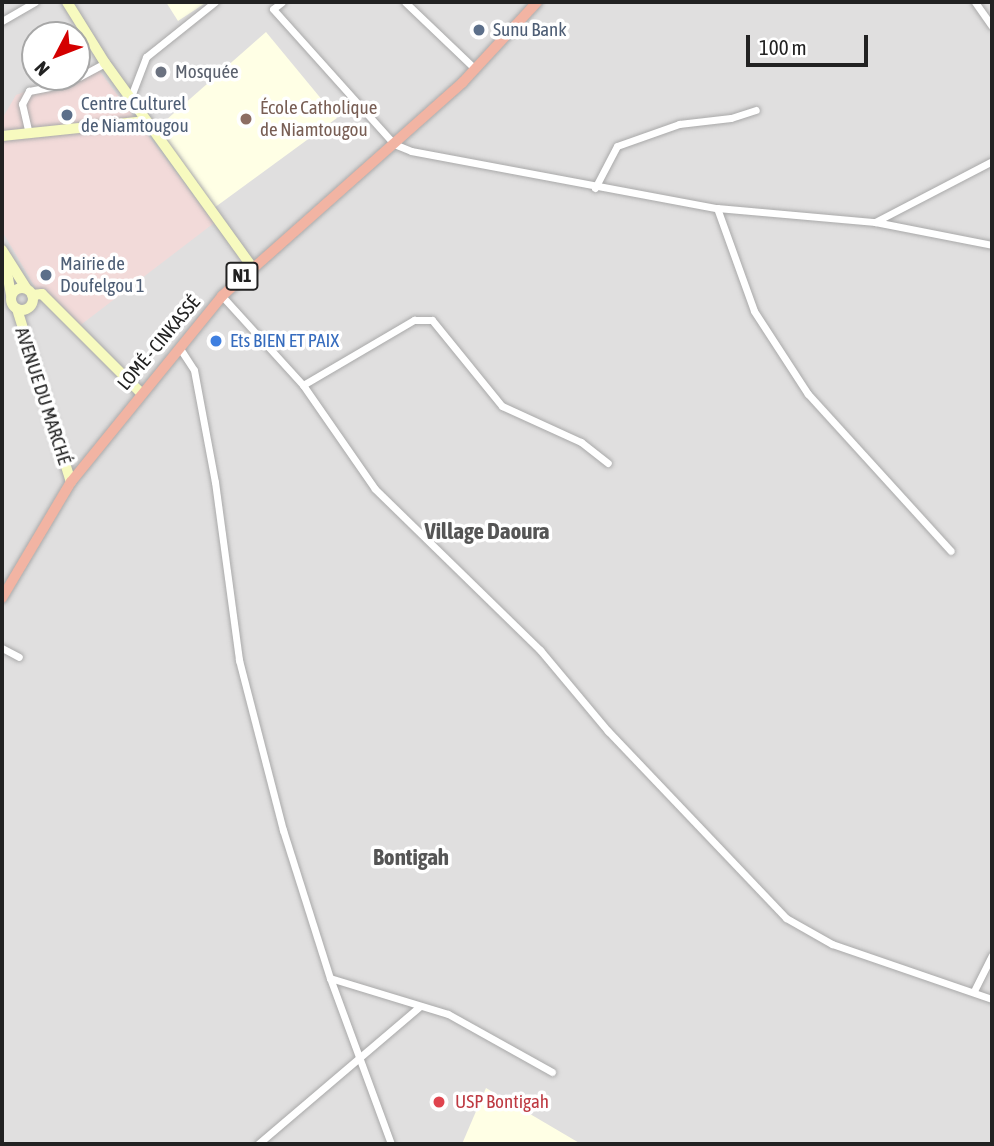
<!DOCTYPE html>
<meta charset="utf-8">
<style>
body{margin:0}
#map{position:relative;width:994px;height:1146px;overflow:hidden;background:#f2efe9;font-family:"Asap Condensed",sans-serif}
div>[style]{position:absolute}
.residential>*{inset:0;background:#e0dfdf}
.commercial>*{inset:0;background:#f2dad9}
.education>*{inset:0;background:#ffffe5}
.roads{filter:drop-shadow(0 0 2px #a9a9a9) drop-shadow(0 0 2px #a9a9a9)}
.minor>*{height:7px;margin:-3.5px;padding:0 3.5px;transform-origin:3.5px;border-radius:3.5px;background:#fff}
.secondary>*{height:10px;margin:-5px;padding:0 5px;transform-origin:5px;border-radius:5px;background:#f7fabf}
.secondary>.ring{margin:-5px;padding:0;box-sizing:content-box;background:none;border:10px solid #f7fabf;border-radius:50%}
.trunk>*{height:10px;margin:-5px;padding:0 5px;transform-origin:5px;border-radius:5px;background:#f2b4a3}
.dots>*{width:19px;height:19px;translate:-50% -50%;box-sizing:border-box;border:4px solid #fff;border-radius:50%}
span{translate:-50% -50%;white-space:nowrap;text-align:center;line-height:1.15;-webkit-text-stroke:7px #fff;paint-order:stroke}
.shield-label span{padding:2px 5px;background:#fff;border:2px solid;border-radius:5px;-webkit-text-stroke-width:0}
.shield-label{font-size:18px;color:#222;font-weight:700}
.service-label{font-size:19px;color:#4e5e75}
.left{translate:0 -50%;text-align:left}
.worship-label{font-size:19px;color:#5b616d}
.education-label{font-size:19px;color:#785e54}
.shop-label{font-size:19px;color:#366cbe}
.street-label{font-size:19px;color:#222}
.health-label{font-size:19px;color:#be3a42}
.quarter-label{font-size:23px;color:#555;font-weight:700}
.frame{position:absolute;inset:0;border:4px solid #222;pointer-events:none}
.north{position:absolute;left:21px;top:21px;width:70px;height:70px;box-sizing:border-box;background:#fff;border:2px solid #a7a7a7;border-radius:50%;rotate:228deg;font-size:19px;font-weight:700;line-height:28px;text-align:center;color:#222}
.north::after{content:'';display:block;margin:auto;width:24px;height:32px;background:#d40000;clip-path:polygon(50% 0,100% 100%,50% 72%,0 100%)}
.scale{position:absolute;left:746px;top:35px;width:122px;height:32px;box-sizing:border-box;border:4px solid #222;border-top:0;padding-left:9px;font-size:21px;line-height:24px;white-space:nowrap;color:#222;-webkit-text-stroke:5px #fff;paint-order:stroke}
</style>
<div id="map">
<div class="residential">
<i style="clip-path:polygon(evenodd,2px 2px,992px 2px,992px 1144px,2px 1144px,2px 2px,35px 35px,77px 35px,77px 77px,35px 77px,35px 35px)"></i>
</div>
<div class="commercial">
<i style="clip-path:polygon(95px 65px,214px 223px,78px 327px,39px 294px,2px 231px,2px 119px,16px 95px,64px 77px,77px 77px,77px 72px)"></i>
</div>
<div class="education">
<i style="clip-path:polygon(166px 2px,207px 2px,178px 21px)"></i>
<i style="clip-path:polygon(266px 32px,337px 118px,214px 208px,157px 128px)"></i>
<i style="clip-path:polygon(486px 1088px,581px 1144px,462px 1144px)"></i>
</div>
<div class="roads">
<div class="minor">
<i style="left:282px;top:2px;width:11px;rotate:142deg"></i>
<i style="left:273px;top:9px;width:181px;rotate:48.1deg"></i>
<i style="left:394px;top:144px;width:18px;rotate:22deg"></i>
<i style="left:411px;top:151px;width:311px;rotate:10.6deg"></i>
<i style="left:717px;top:208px;width:159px;rotate:5.1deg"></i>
<i style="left:875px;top:222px;width:119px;rotate:11.1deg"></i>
<i style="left:405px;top:2px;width:97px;rotate:43.7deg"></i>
<i style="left:975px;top:2px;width:29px;rotate:55deg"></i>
<i style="left:2px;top:21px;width:38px;rotate:-30deg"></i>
<i style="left:130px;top:99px;width:45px;rotate:-69.1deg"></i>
<i style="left:146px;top:57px;width:88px;rotate:-38.6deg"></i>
<i style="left:29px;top:134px;width:31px;rotate:-103deg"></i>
<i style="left:22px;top:104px;width:15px;rotate:-62deg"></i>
<i style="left:29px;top:91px;width:38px;rotate:-11deg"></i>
<i style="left:66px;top:84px;width:44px;rotate:-28.3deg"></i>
<i style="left:595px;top:188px;width:47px;rotate:-62.4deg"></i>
<i style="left:617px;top:146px;width:66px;rotate:-19.5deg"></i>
<i style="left:679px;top:124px;width:52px;rotate:-6.6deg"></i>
<i style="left:731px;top:118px;width:26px;rotate:-18deg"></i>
<i style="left:717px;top:208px;width:109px;rotate:70.2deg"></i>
<i style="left:754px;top:311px;width:99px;rotate:57deg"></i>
<i style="left:808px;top:394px;width:212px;rotate:47.7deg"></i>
<i style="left:875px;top:222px;width:132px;rotate:-27.5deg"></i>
<i style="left:222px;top:296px;width:120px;rotate:47.7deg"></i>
<i style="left:303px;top:385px;width:126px;rotate:55.3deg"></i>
<i style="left:375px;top:489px;width:231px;rotate:44.3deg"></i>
<i style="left:540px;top:650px;width:106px;rotate:50deg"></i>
<i style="left:608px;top:731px;width:258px;rotate:46.4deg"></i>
<i style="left:786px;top:918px;width:53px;rotate:29.5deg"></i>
<i style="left:832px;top:944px;width:169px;rotate:19deg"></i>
<i style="left:179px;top:347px;width:27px;rotate:57deg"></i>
<i style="left:194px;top:370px;width:114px;rotate:79.4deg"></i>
<i style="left:215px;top:482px;width:180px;rotate:82.3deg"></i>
<i style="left:239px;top:660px;width:176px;rotate:75.5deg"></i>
<i style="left:283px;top:830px;width:155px;rotate:72.4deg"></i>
<i style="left:330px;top:978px;width:177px;rotate:69.8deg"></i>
<i style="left:303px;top:385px;width:129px;rotate:-30.4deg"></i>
<i style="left:414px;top:320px;width:18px"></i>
<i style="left:432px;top:320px;width:111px;rotate:50.9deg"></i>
<i style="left:502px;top:406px;width:87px;rotate:24.5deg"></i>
<i style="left:581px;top:442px;width:34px;rotate:38deg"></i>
<i style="left:2px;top:648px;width:19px;rotate:28deg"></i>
<i style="left:330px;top:978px;width:123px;rotate:17deg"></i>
<i style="left:448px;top:1014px;width:119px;rotate:29.1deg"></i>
<i style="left:974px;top:991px;width:40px;rotate:-63.4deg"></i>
<i style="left:258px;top:1144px;width:211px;rotate:-40.4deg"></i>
</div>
<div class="secondary">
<i style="left:67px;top:2px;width:72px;rotate:58.1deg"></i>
<i style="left:105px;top:63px;width:251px;rotate:54.2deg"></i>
<i style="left:2px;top:136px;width:145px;rotate:-5.9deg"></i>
<i style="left:2px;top:250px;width:45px;rotate:57.7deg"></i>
<i style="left:5px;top:261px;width:34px;rotate:80deg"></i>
<i class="ring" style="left:11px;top:288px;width:12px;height:12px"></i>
<i style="left:32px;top:295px;width:10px;rotate:-6deg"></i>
<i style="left:42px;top:294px;width:139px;rotate:45deg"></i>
<i style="left:17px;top:309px;width:181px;rotate:72.7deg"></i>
</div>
<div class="trunk">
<i style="left:2px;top:598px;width:135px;rotate:-59.3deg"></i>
<i style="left:71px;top:482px;width:240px;rotate:-50.9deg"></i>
<i style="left:222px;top:296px;width:322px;rotate:-41.6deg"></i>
<i style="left:463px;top:82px;width:109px;rotate:-47.2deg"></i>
</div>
</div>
<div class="dots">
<i style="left:479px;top:30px;background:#5c6f8a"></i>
<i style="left:161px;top:72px;background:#6b7280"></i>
<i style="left:67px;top:115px;background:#5c6f8a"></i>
<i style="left:246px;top:119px;background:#8d6e63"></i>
<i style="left:46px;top:275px;background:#5c6f8a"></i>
<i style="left:216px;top:341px;background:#3f7fe0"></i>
<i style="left:439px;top:1102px;background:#e0444e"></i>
</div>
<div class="shield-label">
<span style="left:242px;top:276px">N1</span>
</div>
<div class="service-label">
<span class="left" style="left:493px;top:30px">Sunu Bank</span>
<span class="left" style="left:81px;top:115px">Centre Culturel<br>de Niamtougou</span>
<span class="left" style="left:60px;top:275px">Mairie de<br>Doufelgou 1</span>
</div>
<div class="worship-label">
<span class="left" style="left:175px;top:72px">Mosquée</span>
</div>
<div class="education-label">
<span class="left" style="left:260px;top:119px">École Catholique<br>de Niamtougou</span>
</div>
<div class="shop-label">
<span class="left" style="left:230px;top:341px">Ets BIEN ET PAIX</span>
</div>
<div class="street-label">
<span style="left:159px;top:343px;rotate:-50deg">LOMÉ - CINKASSÉ</span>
<span style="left:43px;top:396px;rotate:72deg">AVENUE DU MARCHÉ</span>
</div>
<div class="health-label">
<span class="left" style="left:455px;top:1102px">USP Bontigah</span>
</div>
<div class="quarter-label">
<span style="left:487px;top:531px">Village Daoura</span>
<span style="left:411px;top:857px">Bontigah</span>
</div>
<div class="frame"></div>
<div class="north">N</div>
<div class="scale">100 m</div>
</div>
